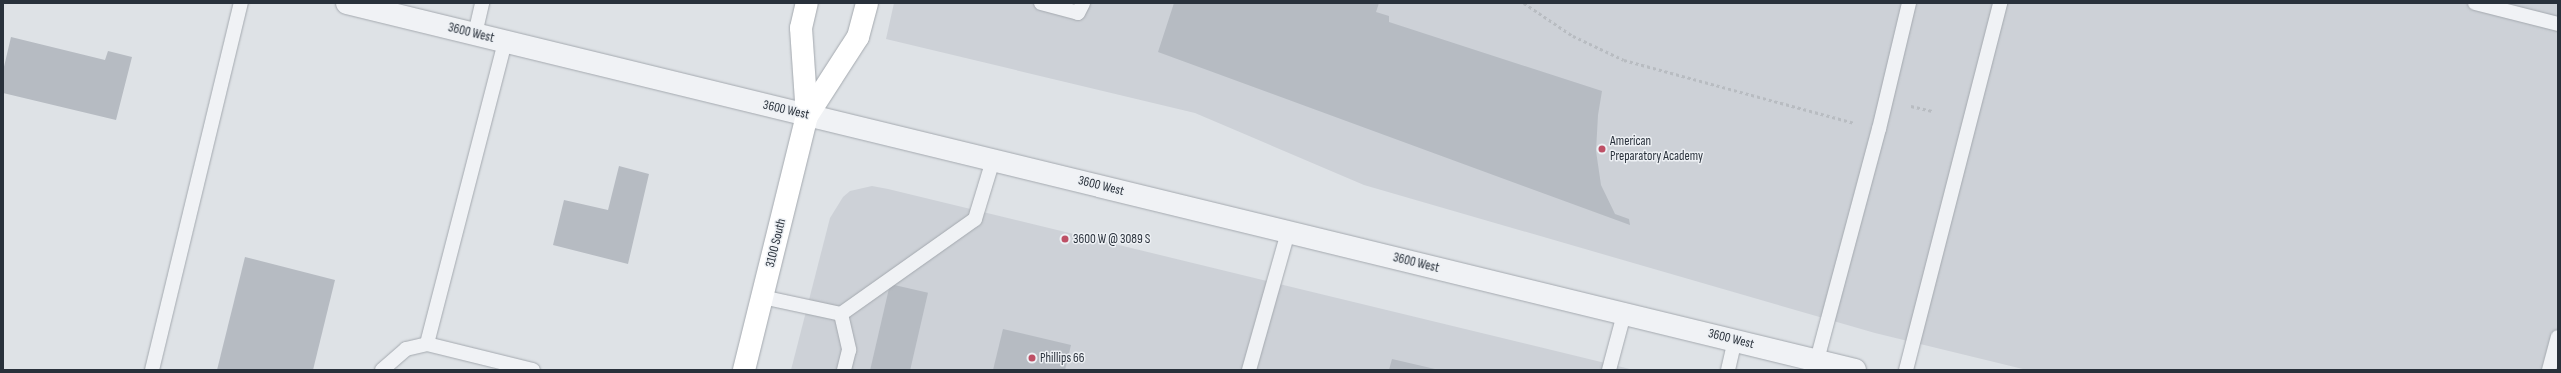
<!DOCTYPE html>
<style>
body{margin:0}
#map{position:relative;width:2561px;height:373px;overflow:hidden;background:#dee2e6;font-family:"Sofia Sans Condensed",sans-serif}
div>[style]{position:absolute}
.built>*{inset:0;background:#cdd1d7}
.building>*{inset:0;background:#b6bbc2;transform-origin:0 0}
.path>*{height:2.5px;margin-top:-1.25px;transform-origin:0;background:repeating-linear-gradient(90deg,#b8bcc1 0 3px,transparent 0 6px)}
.roads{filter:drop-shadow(0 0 1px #a4a9af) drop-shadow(0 0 1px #a4a9af)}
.service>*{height:14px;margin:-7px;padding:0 7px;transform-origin:7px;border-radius:7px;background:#f0f2f5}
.tertiary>*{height:22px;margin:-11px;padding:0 11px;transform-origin:11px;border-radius:11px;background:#f0f2f5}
.secondary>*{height:22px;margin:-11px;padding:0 11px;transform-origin:11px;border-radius:11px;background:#fff}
.dots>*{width:11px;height:11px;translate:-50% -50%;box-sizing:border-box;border:2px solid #edf0f4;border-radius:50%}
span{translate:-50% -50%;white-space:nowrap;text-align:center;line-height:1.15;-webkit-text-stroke:3px #edf0f4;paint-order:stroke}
.street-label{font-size:13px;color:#29313b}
.poi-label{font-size:13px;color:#29313b}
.left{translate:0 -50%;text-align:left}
.frame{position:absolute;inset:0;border:4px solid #29313b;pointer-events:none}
</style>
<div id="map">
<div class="built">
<i style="clip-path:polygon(894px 3px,2558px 3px,2558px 370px,2027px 370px,1875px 333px,1364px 185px,1195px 113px,886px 39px)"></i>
<i style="clip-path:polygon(872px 186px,888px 189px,1634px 370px,791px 370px,830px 218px,843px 197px,850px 191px)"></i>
</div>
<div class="building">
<i style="clip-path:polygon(1174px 3px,1379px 3px,1376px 12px,1389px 16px,1389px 22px,1602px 91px,1598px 115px,1596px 151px,1601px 185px,1615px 214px,1629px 219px,1630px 225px,1158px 52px)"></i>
<i style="clip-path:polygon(11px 37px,105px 60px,108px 51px,132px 57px,116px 120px,3px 93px,3px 71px)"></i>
<i style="clip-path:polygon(619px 166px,649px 174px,628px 264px,553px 245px,564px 200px,608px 210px)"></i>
<i style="clip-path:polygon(245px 257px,335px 280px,313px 370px,217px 370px)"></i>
<i style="left:890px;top:284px;width:39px;height:89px;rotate:13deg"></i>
<i style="clip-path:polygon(1003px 329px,1071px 345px,1065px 370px,993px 370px)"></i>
<i style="clip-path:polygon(1392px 359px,1435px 369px,1435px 370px,1389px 370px)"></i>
</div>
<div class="path">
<i style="left:1524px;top:3px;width:59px;rotate:34deg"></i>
<i style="left:1573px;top:36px;width:56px;rotate:25.2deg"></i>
<i style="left:1624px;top:60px;width:238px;rotate:15.3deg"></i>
<i style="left:1911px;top:106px;width:22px;rotate:13deg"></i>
</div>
<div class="roads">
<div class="service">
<i style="left:1041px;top:3px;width:38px;rotate:15deg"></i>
<i style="left:1078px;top:13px;width:11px;rotate:-63deg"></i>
<i style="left:2475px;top:3px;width:86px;rotate:14.2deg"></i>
<i style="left:475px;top:34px;width:32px;rotate:-77deg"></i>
<i style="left:505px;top:42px;width:312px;rotate:104.5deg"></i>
<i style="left:427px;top:344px;width:109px;rotate:13.8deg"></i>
<i style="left:762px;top:297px;width:81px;rotate:12.1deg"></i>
<i style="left:841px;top:314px;width:164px;rotate:-35.3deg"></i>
<i style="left:975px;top:219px;width:62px;rotate:-73deg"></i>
<i style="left:841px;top:314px;width:37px;rotate:77deg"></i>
<i style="left:849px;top:350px;width:21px;rotate:104deg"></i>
<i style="left:1817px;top:360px;width:239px;rotate:-75deg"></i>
<i style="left:1879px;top:129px;width:130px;rotate:-76.6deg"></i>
<i style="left:152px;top:370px;width:378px;rotate:-76.4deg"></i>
<i style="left:382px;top:370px;width:32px;rotate:-41deg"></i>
<i style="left:406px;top:349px;width:22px;rotate:-13deg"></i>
<i style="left:1249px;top:370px;width:143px;rotate:-74.2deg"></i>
<i style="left:1609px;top:370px;width:58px;rotate:-75deg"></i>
<i style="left:1728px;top:370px;width:31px;rotate:-77deg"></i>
<i style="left:1906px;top:370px;width:379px;rotate:-75.6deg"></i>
<i style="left:2549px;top:370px;width:34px;rotate:-75deg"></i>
</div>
<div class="tertiary">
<i style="left:347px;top:3px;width:1552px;rotate:13.68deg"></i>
</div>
<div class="secondary">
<i style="left:807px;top:116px;width:94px;rotate:-57.2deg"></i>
<i style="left:858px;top:37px;width:35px;rotate:-75deg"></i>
<i style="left:744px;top:370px;width:262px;rotate:-76.1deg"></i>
<i style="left:807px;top:116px;width:88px;rotate:-93.9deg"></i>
<i style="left:801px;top:28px;width:26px;rotate:-77deg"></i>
</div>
</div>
<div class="dots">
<i style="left:1602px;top:149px;background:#be5066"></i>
<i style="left:1065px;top:239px;background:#be5066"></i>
<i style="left:1032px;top:358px;background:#be5066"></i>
</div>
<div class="street-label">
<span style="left:471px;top:33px;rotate:14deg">3600 West</span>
<span style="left:786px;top:110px;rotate:13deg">3600 West</span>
<span style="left:1101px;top:186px;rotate:14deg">3600 West</span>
<span style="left:776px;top:243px;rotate:-76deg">3100 South</span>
<span style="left:1416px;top:263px;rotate:14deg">3600 West</span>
<span style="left:1731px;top:339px;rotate:14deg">3600 West</span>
</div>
<div class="poi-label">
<span class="left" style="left:1610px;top:149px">American<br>Preparatory Academy</span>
<span class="left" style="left:1073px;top:239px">3600 W @ 3089 S</span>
<span class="left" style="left:1040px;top:358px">Phillips 66</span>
</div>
<div class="frame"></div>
</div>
